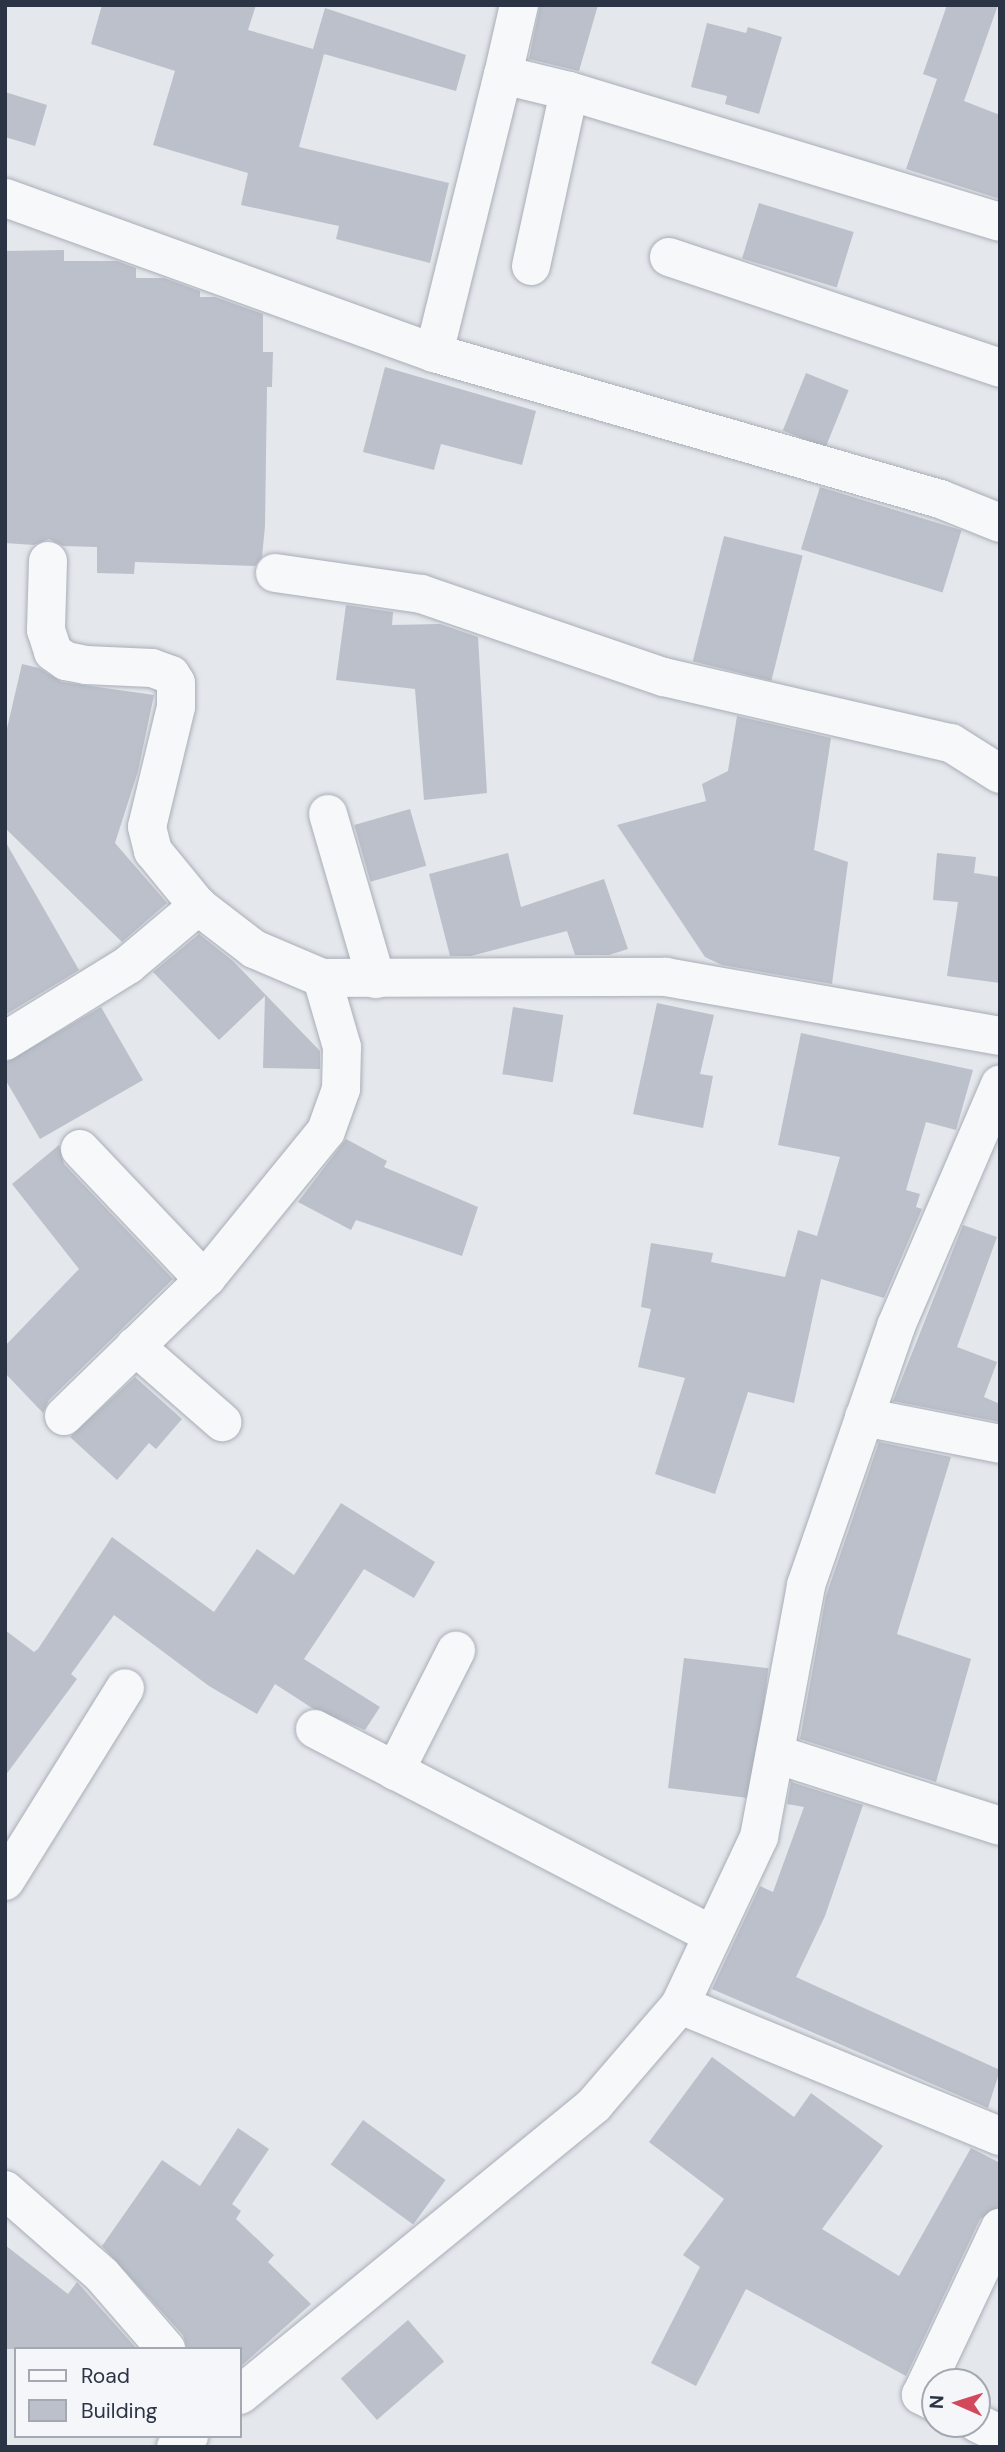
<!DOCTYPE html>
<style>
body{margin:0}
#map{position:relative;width:1005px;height:2452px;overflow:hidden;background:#e4e7ec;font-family:"DM Sans",sans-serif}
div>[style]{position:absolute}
.building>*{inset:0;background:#bbc0ca;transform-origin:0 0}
.roads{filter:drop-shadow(0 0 2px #a9aeb7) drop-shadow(0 0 2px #a9aeb7)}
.street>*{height:38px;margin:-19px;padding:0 19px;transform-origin:19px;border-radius:19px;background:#f7f8fa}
span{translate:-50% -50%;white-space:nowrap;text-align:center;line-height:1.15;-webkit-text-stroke:5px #f4f6f9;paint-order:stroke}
.frame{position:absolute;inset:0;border:7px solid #2b3445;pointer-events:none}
.legend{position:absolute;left:14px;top:2347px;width:228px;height:91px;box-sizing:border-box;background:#f4f6f9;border:2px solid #a4a8b1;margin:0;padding:9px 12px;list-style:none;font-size:21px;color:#2b3445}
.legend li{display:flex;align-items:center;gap:14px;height:35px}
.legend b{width:35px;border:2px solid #a4a8b1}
.north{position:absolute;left:921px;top:2368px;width:70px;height:70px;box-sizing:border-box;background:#f4f6f9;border:2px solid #a4a8b1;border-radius:50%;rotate:273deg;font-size:19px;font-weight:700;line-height:28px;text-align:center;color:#2b3445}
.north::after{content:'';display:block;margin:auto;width:24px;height:32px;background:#d1495b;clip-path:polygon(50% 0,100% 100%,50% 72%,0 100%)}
</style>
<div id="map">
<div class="building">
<i style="clip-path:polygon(102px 5px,256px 5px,248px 30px,313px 49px,325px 8px,466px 55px,456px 91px,324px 54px,299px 147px,449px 183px,430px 263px,336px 239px,339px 226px,241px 205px,248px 173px,153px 145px,175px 71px,91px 44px)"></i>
<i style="clip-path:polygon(540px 5px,598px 5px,579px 71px,529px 59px)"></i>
<i style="clip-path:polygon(947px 5px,998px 5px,964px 101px,1000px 115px,1000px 199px,906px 169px,937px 79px,923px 74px)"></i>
<i style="clip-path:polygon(707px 23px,746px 33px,748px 27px,782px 37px,759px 114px,725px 104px,727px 96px,691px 87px)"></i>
<i style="clip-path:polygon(5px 92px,47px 105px,35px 146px,5px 137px)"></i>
<i style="left:759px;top:203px;width:99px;height:58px;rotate:17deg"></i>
<i style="clip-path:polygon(64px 250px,64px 261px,117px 261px,136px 268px,136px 278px,164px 278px,200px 291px,200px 297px,215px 297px,263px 314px,263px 352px,273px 352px,272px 387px,267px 387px,265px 526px,262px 557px,255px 566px,135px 562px,134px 574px,97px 573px,97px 547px,63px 546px,49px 539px,34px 545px,5px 543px,5px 251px)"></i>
<i style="clip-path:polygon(385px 367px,536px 411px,522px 465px,441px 444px,434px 470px,363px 452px)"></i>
<i style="left:806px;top:373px;width:46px;height:62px;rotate:22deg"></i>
<i style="left:820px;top:487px;width:148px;height:65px;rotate:17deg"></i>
<i style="left:724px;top:536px;width:81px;height:129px;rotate:14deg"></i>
<i style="clip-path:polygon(346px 605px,393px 612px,392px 625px,440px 624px,478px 637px,487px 793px,424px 800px,415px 689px,336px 680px)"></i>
<i style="clip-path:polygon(22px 664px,39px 668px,62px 682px,154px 695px,138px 771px,115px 843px,167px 903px,122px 942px,5px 828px,5px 737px)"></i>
<i style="clip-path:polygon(737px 716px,831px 738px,814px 850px,848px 862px,832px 984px,722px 965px,705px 957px,617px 825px,706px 801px,702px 784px,728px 771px)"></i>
<i style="left:410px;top:809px;width:59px;height:58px;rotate:74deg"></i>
<i style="clip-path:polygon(5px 841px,79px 970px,5px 1015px)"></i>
<i style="clip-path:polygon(508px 853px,521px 907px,604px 879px,628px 949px,609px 955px,575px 955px,567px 931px,471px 956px,450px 956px,429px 874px)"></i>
<i style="clip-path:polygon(937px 853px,976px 857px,974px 873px,1000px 877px,1000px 983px,947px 976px,958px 902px,933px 900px)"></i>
<i style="clip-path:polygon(199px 934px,233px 961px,320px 1051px,320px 1069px,263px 1068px,265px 996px,219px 1040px,153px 972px)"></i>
<i style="clip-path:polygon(657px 1003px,714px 1015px,700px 1074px,713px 1076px,703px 1128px,633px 1114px)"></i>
<i style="clip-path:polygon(101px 1007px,143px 1080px,40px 1139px,5px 1079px,5px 1063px)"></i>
<i style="left:513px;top:1007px;width:51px;height:68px;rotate:9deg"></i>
<i style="clip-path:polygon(801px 1033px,973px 1070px,956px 1130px,926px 1122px,906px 1190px,920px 1194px,916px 1207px,922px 1209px,884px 1298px,821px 1279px,794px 1403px,748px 1392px,715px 1494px,655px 1474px,685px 1378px,638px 1367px,651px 1309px,641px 1307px,651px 1243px,713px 1253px,711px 1262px,785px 1277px,798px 1230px,817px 1236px,840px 1157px,778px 1145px)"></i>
<i style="clip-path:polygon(346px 1139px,387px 1161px,384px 1167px,478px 1207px,462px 1256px,356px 1220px,351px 1230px,298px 1202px)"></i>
<i style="clip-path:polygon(59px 1145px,64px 1164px,173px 1279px,49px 1400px,43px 1413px,5px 1373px,5px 1346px,79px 1269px,12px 1184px)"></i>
<i style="clip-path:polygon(963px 1225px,997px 1237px,957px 1347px,997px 1362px,984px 1397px,1000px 1404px,1000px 1422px,893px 1401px)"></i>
<i style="clip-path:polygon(135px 1377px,182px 1419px,156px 1449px,149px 1443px,117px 1480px,70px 1437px)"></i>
<i style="clip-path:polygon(879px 1442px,951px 1457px,897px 1634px,971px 1659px,936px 1782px,800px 1739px,826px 1596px)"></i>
<i style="clip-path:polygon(341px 1503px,435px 1562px,414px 1598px,364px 1569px,304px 1659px,380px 1707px,365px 1730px,312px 1708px,275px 1684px,257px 1714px,209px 1686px,114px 1615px,71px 1674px,77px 1679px,5px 1776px,5px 1630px,34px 1652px,38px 1649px,112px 1537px,214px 1612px,257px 1549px,294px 1575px)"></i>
<i style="left:684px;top:1658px;width:85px;height:131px;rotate:7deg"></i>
<i style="clip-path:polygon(791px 1782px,863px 1805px,825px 1916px,796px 1977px,1000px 2070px,988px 2108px,712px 1989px,760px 1886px,773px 1892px,804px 1807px,787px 1804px)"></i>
<i style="clip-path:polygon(712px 2057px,794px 2117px,811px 2093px,883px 2146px,822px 2229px,899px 2276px,971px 2148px,1000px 2163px,1000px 2206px,980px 2219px,906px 2376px,746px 2289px,696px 2386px,651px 2363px,700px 2267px,683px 2255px,724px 2199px,649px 2142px)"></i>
<i style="left:363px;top:2120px;width:102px;height:55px;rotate:36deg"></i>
<i style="clip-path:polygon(238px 2128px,269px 2149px,232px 2204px,241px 2211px,236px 2219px,274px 2255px,268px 2262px,311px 2304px,240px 2367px,240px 2349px,187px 2349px,183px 2335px,102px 2246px,162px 2160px,200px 2186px)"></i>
<i style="clip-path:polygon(5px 2245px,68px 2294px,77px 2282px,137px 2349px,5px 2349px)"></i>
<i style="left:408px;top:2320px;width:55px;height:89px;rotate:49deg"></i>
</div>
<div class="roads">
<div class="street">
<i style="left:519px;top:5px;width:72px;rotate:102.9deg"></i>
<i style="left:503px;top:75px;width:68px;rotate:13.6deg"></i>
<i style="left:6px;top:198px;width:455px;rotate:19.9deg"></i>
<i style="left:434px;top:353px;width:527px;rotate:16.09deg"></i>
<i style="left:940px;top:499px;width:65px;rotate:21.8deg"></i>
<i style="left:669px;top:257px;width:349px;rotate:18.5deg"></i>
<i style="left:531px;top:266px;width:179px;rotate:-77.7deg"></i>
<i style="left:569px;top:91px;width:450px;rotate:16.9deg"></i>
<i style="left:434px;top:353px;width:286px;rotate:-76.1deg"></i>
<i style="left:48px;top:561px;width:69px;rotate:91.7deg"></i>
<i style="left:46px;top:630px;width:23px;rotate:72deg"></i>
<i style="left:53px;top:652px;width:16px;rotate:35deg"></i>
<i style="left:66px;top:661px;width:20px;rotate:11deg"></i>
<i style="left:86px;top:665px;width:66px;rotate:2.6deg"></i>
<i style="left:152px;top:668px;width:20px;rotate:20deg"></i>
<i style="left:171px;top:675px;width:9px;rotate:58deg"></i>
<i style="left:176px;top:683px;width:24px;rotate:90deg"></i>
<i style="left:176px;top:707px;width:123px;rotate:103.6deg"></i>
<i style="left:147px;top:827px;width:25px;rotate:76deg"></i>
<i style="left:153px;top:851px;width:71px;rotate:50.7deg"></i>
<i style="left:198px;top:906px;width:71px;rotate:37.5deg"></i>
<i style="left:254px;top:949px;width:74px;rotate:23.1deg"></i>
<i style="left:322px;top:978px;width:344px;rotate:-0.2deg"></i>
<i style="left:666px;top:977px;width:339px;rotate:10deg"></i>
<i style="left:275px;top:573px;width:148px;rotate:8.2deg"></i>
<i style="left:421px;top:594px;width:257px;rotate:18.9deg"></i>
<i style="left:664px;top:677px;width:294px;rotate:13deg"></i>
<i style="left:951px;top:743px;width:58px;rotate:32.3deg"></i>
<i style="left:328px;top:814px;width:172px;rotate:73.8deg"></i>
<i style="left:5px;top:1041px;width:145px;rotate:-31.7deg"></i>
<i style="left:128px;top:965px;width:92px;rotate:-40.1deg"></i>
<i style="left:80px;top:1149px;width:164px;rotate:46.5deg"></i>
<i style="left:193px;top:1268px;width:17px;rotate:33deg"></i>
<i style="left:207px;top:1277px;width:188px;rotate:-50.8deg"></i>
<i style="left:326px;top:1131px;width:45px;rotate:-70.3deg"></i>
<i style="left:341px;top:1089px;width:42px;rotate:-88.6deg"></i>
<i style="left:342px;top:1047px;width:72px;rotate:-106.2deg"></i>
<i style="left:135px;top:1346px;width:116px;rotate:41.1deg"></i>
<i style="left:64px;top:1416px;width:199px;rotate:-44.2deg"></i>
<i style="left:864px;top:1417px;width:139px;rotate:11.2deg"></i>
<i style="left:315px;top:1729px;width:447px;rotate:27.4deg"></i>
<i style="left:775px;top:1754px;width:236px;rotate:17.7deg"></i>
<i style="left:395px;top:1771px;width:135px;rotate:-63.1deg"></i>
<i style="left:5px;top:1881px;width:227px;rotate:-58.1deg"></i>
<i style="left:680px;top:2005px;width:346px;rotate:22.3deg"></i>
<i style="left:5px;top:2190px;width:129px;rotate:41.2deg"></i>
<i style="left:102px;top:2275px;width:98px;rotate:49.1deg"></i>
<i style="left:240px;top:2395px;width:458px;rotate:-39.3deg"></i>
<i style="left:594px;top:2105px;width:132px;rotate:-49.3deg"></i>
<i style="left:680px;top:2005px;width:186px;rotate:-64.8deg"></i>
<i style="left:759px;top:1837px;width:256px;rotate:-79.4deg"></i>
<i style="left:806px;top:1585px;width:274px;rotate:-70.8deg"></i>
<i style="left:896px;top:1326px;width:263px;rotate:-66.7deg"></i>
<i style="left:935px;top:2402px;width:16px;rotate:-153deg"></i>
<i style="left:921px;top:2395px;width:185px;rotate:-64.7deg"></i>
<i style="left:977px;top:2423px;width:25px;rotate:26deg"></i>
<i style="left:176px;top:2447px;width:17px;rotate:-40deg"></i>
</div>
</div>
<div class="frame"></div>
<ul class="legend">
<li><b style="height:9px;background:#f7f8fa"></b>Road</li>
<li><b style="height:19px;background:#bbc0ca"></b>Building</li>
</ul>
<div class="north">N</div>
</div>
